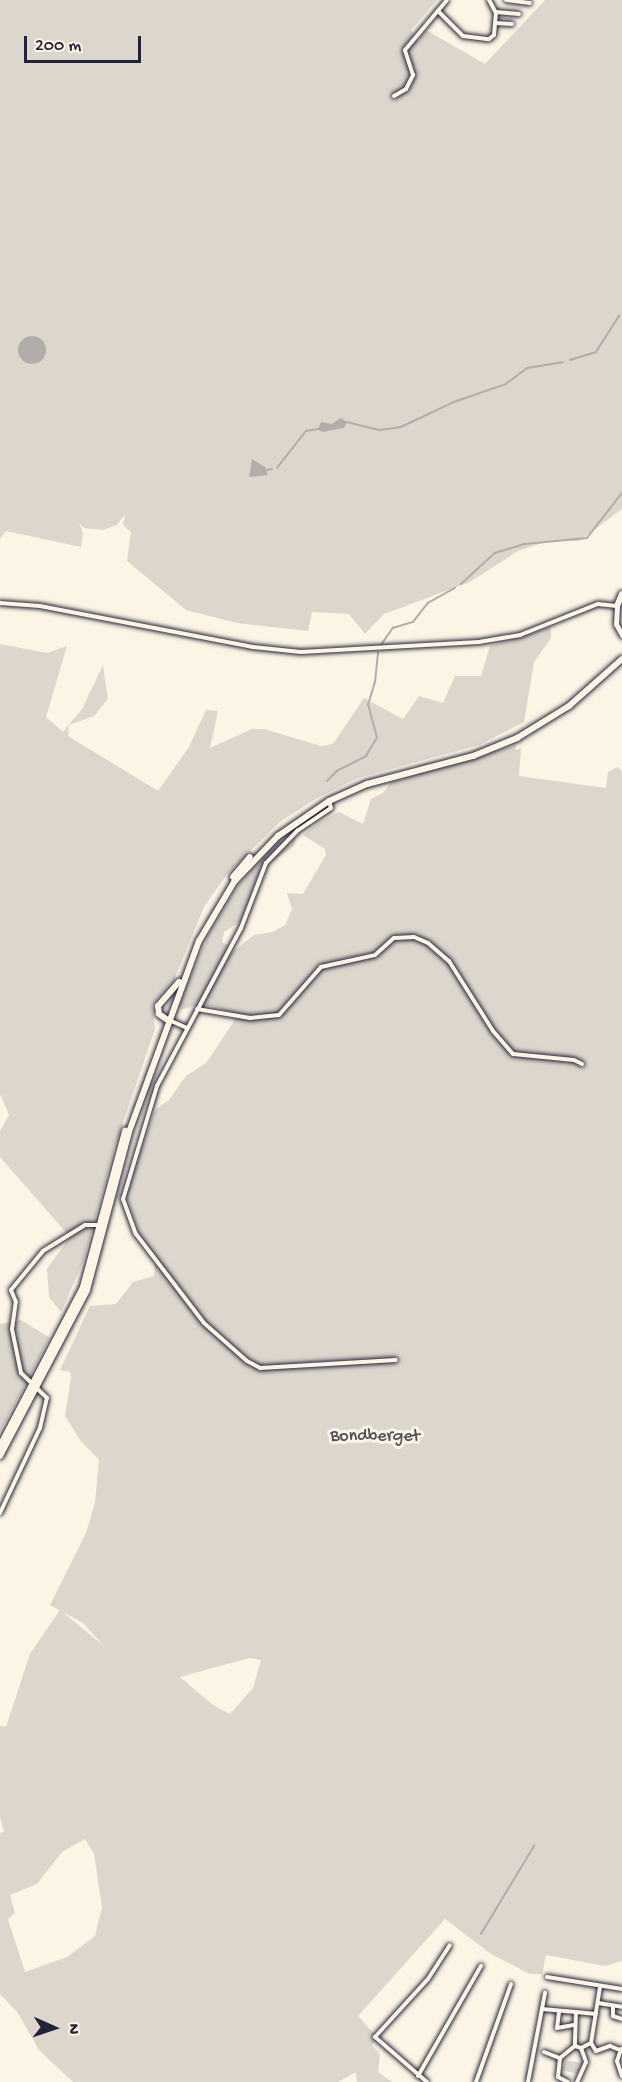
<!DOCTYPE html>
<style>
body{margin:0}
#map{position:relative;width:622px;height:2082px;overflow:hidden;background:#fcf5e5;font-family:"Gochi Hand",sans-serif}
div>[style]{position:absolute}
.green>*{inset:0;background:#dcd6cc;transform-origin:0 0}
.water>*{inset:0;background:#b2adab}
.round{border-radius:50%}
.stream>*{height:1.5px;margin:-0.75px;padding:0 0.75px;transform-origin:0.75px;border-radius:0.75px;background:#b2adab}
.roads{filter:drop-shadow(0 0 2px #22223b) drop-shadow(0 0 2px #22223b)}
.street>*{height:4px;margin:-2px;padding:0 2px;transform-origin:2px;border-radius:2px;background:#fcf5e5}
.secondary>*{height:5px;margin:-2.5px;padding:0 2.5px;transform-origin:2.5px;border-radius:2.5px;background:#fcf5e5}
.highway>*{height:6px;margin:-3px;padding:0 3px;transform-origin:3px;border-radius:3px;background:#fcf5e5}
span{translate:-50% -50%;white-space:nowrap;text-align:center;line-height:1.15;-webkit-text-stroke:6px #fcf5e5;paint-order:stroke}
.park-label{font-size:18px;color:#504f5f}
.north{position:absolute;left:24px;top:1998px;width:60px;height:60px;-webkit-text-stroke:4px #fcf5e5;paint-order:stroke;rotate:93deg;font-size:16px;font-weight:700;line-height:24px;text-align:center;color:#22223b}
.north::after{content:'';display:block;margin:auto;width:21px;height:27px;background:#22223b;clip-path:polygon(50% 0,100% 100%,50% 72%,0 100%)}
.scale{position:absolute;left:24px;top:36px;width:117px;height:27px;box-sizing:border-box;border:3px solid #22223b;border-top:0;padding-left:8px;font-size:18px;line-height:21px;white-space:nowrap;color:#22223b;-webkit-text-stroke:4px #fcf5e5;paint-order:stroke}
</style>
<div id="map">
<div class="green">
<i style="clip-path:polygon(0 0,437px 0,411px 30px,418px 41px,426px 30px,485px 64px,545px 0,622px 0,622px 509px,579px 541px,548px 541px,518px 551px,470px 582px,384px 614px,365px 634px,349px 614px,312px 612px,308px 631px,237px 623px,186px 610px,127px 561px,131px 532px,123px 525px,125px 514px,117px 525px,103px 530px,84px 528px,79px 523px,83px 533px,81px 547px,6px 531px,0 539px)"></i>
<i style="clip-path:polygon(551px 627px,551px 638px,534px 662px,524px 722px,479px 745px,358px 778px,317px 798px,281px 821px,227px 874px,204px 907px,174px 980px,152px 1005px,155px 1029px,114px 1149px,84px 1260px,61px 1312px,49px 1297px,47px 1269px,70px 1237px,0 1157px,0 1131px,9px 1115px,0 1094px,0 644px,47px 653px,67px 646px,46px 717px,63px 732px,82px 709px,103px 665px,108px 699px,94px 716px,69px 725px,68px 736px,158px 791px,189px 747px,206px 710px,218px 711px,210px 748px,252px 729px,264px 729px,321px 746px,333px 744px,364px 698px,403px 719px,419px 696px,443px 703px,455px 676px,481px 676px,490px 646px)"></i>
<i style="clip-path:polygon(evenodd,516px 745px,515px 750px,521px 748px,519px 776px,606px 788px,608px 772px,617px 767px,622px 771px,622px 1961px,605px 1966px,546px 1955px,542px 1974px,530px 1974px,491px 1954px,445px 1919px,358px 2016px,378px 2038px,372px 2045px,380px 2054px,378px 2072px,392px 2082px,357px 2082px,356px 2072px,338px 2082px,73px 2082px,39px 2050px,18px 2013px,0 1994px,0 1833px,4px 1832px,0 1817px,0 1726px,6px 1727px,30px 1654px,60px 1610px,105px 1647px,83px 1623px,50px 1605px,86px 1533px,95px 1502px,99px 1460px,80px 1440px,65px 1416px,71px 1377px,70px 1372px,60px 1370px,90px 1306px,116px 1304px,133px 1282px,154px 1276px,155px 1263px,139px 1233px,126px 1195px,130px 1180px,155px 1110px,169px 1100px,186px 1076px,207px 1062px,238px 1015px,212px 1006px,196px 1005px,181px 1010px,179px 1006px,207px 937px,239px 884px,278px 842px,296px 838px,294px 846px,272px 862px,264px 861px,241px 921px,224px 932px,222px 942px,228px 945px,228px 955px,254px 935px,273px 932px,285px 925px,292px 909px,287px 893px,303px 894px,326px 855px,325px 849px,303px 835px,318px 823px,339px 812px,363px 824px,371px 799px,383px 793px,390px 783px,516px 745px,249px 1658px,261px 1660px,253px 1688px,230px 1714px,213px 1705px,180px 1677px,249px 1658px,516px 745px,85px 1839px,94px 1854px,102px 1907px,95px 1936px,67px 1957px,25px 1972px,8px 1919px,15px 1913px,10px 1895px,37px 1884px,62px 1852px,85px 1839px)"></i>
<i style="clip-path:polygon(21px 1320px,50px 1338px,0 1432px,0 1324px)"></i>
<i style="left:565px;top:2060px;width:17px;height:11px;rotate:10deg"></i>
</div>
<div class="water">
<i class="round" style="left:18px;top:336px;width:28px;height:28px"></i>
<i style="clip-path:polygon(341px 418px,347px 422px,344px 428px,322px 432px,318px 429px,321px 422px,332px 424px)"></i>
<i style="clip-path:polygon(252px 459px,265px 467px,268px 475px,249px 477px)"></i>
</div>
<div class="stream">
<i style="left:570px;top:360px;width:27px;rotate:-17deg"></i>
<i style="left:596px;top:352px;width:43px;rotate:-57.4deg"></i>
<i style="left:347px;top:422px;width:34px;rotate:14deg"></i>
<i style="left:380px;top:430px;width:21px;rotate:-8deg"></i>
<i style="left:401px;top:427px;width:59px;rotate:-25.3deg"></i>
<i style="left:454px;top:402px;width:55px;rotate:-19.1deg"></i>
<i style="left:506px;top:384px;width:26px;rotate:-37deg"></i>
<i style="left:527px;top:368px;width:36px;rotate:-9deg"></i>
<i style="left:277px;top:468px;width:47px;rotate:-51.9deg"></i>
<i style="left:306px;top:431px;width:12px;rotate:-9deg"></i>
<i style="left:267px;top:470px;width:5px;rotate:-11deg"></i>
<i style="left:461px;top:584px;width:46px;rotate:-42.4deg"></i>
<i style="left:495px;top:553px;width:31px;rotate:-17deg"></i>
<i style="left:525px;top:544px;width:62px;rotate:-5.5deg"></i>
<i style="left:587px;top:538px;width:57px;rotate:-52.1deg"></i>
<i style="left:381px;top:645px;width:21px;rotate:-55deg"></i>
<i style="left:393px;top:628px;width:21px;rotate:-17deg"></i>
<i style="left:413px;top:622px;width:24px;rotate:-52deg"></i>
<i style="left:428px;top:603px;width:31px;rotate:-29deg"></i>
<i style="left:327px;top:781px;width:14px;rotate:-45deg"></i>
<i style="left:337px;top:771px;width:33px;rotate:-27deg"></i>
<i style="left:366px;top:756px;width:21px;rotate:-59deg"></i>
<i style="left:377px;top:738px;width:34px;rotate:-105deg"></i>
<i style="left:368px;top:705px;width:24px;rotate:-73deg"></i>
<i style="left:375px;top:682px;width:29px;rotate:-84deg"></i>
<i style="left:481px;top:1934px;width:103px;rotate:-58.9deg"></i>
</div>
<div class="roads">
<div class="street">
<i style="left:506px;top:0;width:24px;rotate:7deg"></i>
<i style="left:438px;top:11px;width:35px;rotate:45deg"></i>
<i style="left:463px;top:36px;width:26px;rotate:7deg"></i>
<i style="left:489px;top:39px;width:6px;rotate:-39deg"></i>
<i style="left:494px;top:35px;width:22px;rotate:-85deg"></i>
<i style="left:496px;top:13px;width:15px;rotate:-118deg"></i>
<i style="left:496px;top:12px;width:23px;rotate:5deg"></i>
<i style="left:495px;top:23px;width:17px;rotate:3deg"></i>
<i style="left:394px;top:96px;width:14px;rotate:-30deg"></i>
<i style="left:406px;top:89px;width:16px;rotate:-63deg"></i>
<i style="left:413px;top:75px;width:26px;rotate:-108deg"></i>
<i style="left:405px;top:50px;width:65px;rotate:-50deg"></i>
<i style="left:0;top:603px;width:40px;rotate:4.3deg"></i>
<i style="left:40px;top:606px;width:217px;rotate:10.9deg"></i>
<i style="left:253px;top:647px;width:48px;rotate:5.9deg"></i>
<i style="left:301px;top:652px;width:178px;rotate:-3.2deg"></i>
<i style="left:479px;top:642px;width:42px;rotate:-9.7deg"></i>
<i style="left:520px;top:635px;width:84px;rotate:-21.7deg"></i>
<i style="left:598px;top:604px;width:19px;rotate:6deg"></i>
<i style="left:329px;top:801px;width:7px;rotate:74deg"></i>
<i style="left:331px;top:808px;width:40px;rotate:146deg"></i>
<i style="left:298px;top:830px;width:46px;rotate:134.1deg"></i>
<i style="left:266px;top:863px;width:70px;rotate:111deg"></i>
<i style="left:241px;top:928px;width:179px;rotate:118deg"></i>
<i style="left:157px;top:1086px;width:118px;rotate:106.7deg"></i>
<i style="left:123px;top:1199px;width:37px;rotate:70deg"></i>
<i style="left:136px;top:1234px;width:112px;rotate:52.6deg"></i>
<i style="left:204px;top:1323px;width:57px;rotate:41.5deg"></i>
<i style="left:247px;top:1361px;width:15px;rotate:28deg"></i>
<i style="left:260px;top:1368px;width:136px;rotate:-3.4deg"></i>
<i style="left:197px;top:1009px;width:54px;rotate:9.6deg"></i>
<i style="left:250px;top:1018px;width:29px;rotate:-6deg"></i>
<i style="left:279px;top:1015px;width:64px;rotate:-48.8deg"></i>
<i style="left:321px;top:967px;width:55px;rotate:-12.5deg"></i>
<i style="left:375px;top:955px;width:25px;rotate:-42deg"></i>
<i style="left:394px;top:938px;width:20px;rotate:-3deg"></i>
<i style="left:414px;top:937px;width:15px;rotate:23deg"></i>
<i style="left:428px;top:943px;width:28px;rotate:41deg"></i>
<i style="left:449px;top:961px;width:83px;rotate:57.8deg"></i>
<i style="left:493px;top:1031px;width:30px;rotate:49deg"></i>
<i style="left:513px;top:1054px;width:61px;rotate:5.6deg"></i>
<i style="left:574px;top:1060px;width:9px;rotate:27deg"></i>
<i style="left:169px;top:1020px;width:20px;rotate:24deg"></i>
<i style="left:0;top:1513px;width:94px;rotate:-64.8deg"></i>
<i style="left:40px;top:1428px;width:31px;rotate:-77deg"></i>
<i style="left:47px;top:1398px;width:36px;rotate:-136deg"></i>
<i style="left:21px;top:1373px;width:45px;rotate:-101.6deg"></i>
<i style="left:12px;top:1329px;width:27px;rotate:-82deg"></i>
<i style="left:16px;top:1302px;width:13px;rotate:-113deg"></i>
<i style="left:11px;top:1290px;width:50px;rotate:-50.6deg"></i>
<i style="left:43px;top:1251px;width:49px;rotate:-31.8deg"></i>
<i style="left:85px;top:1225px;width:14px"></i>
<i style="left:547px;top:1977px;width:76px;rotate:9.1deg"></i>
<i style="left:598px;top:2003px;width:24px;rotate:9deg"></i>
<i style="left:613px;top:2007px;width:9px;rotate:90deg"></i>
<i style="left:613px;top:2016px;width:9px;rotate:18deg"></i>
<i style="left:542px;top:2009px;width:34px;rotate:5deg"></i>
<i style="left:576px;top:2012px;width:34px;rotate:92deg"></i>
<i style="left:559px;top:2012px;width:16px;rotate:97deg"></i>
<i style="left:557px;top:2028px;width:17px;rotate:-10deg"></i>
<i style="left:576px;top:2012px;width:20px;rotate:6deg"></i>
<i style="left:591px;top:2043px;width:9px;rotate:58deg"></i>
<i style="left:596px;top:2051px;width:15px;rotate:-20deg"></i>
<i style="left:610px;top:2046px;width:11px;rotate:22deg"></i>
<i style="left:581px;top:2048px;width:11px;rotate:-27deg"></i>
<i style="left:591px;top:2043px;width:57px;rotate:-80.9deg"></i>
<i style="left:621px;top:2049px;width:13px;rotate:108deg"></i>
<i style="left:617px;top:2061px;width:16px;rotate:72deg"></i>
<i style="left:544px;top:2052px;width:17px;rotate:21deg"></i>
<i style="left:560px;top:2058px;width:19px;rotate:-39deg"></i>
<i style="left:575px;top:2046px;width:6px;rotate:18deg"></i>
<i style="left:581px;top:2048px;width:15px;rotate:70deg"></i>
<i style="left:586px;top:2062px;width:22px;rotate:114deg"></i>
<i style="left:560px;top:2058px;width:19px;rotate:96deg"></i>
<i style="left:558px;top:2077px;width:11px;rotate:27deg"></i>
<i style="left:418px;top:2076px;width:127px;rotate:-60.2deg"></i>
<i style="left:427px;top:2082px;width:69px;rotate:-139.1deg"></i>
<i style="left:375px;top:2037px;width:79px;rotate:-47.6deg"></i>
<i style="left:428px;top:1979px;width:40px;rotate:-57.1deg"></i>
<i style="left:476px;top:2082px;width:104px;rotate:-70.3deg"></i>
<i style="left:528px;top:2082px;width:91px;rotate:-79.2deg"></i>
</div>
<div class="secondary">
<i style="left:617px;top:606px;width:18px;rotate:93deg"></i>
<i style="left:616px;top:624px;width:13px;rotate:61deg"></i>
</div>
<div class="highway">
<i style="left:617px;top:606px;width:13px;rotate:-67deg"></i>
<i style="left:233px;top:877px;width:26px;rotate:-50deg"></i>
<i style="left:166px;top:1019px;width:9px;rotate:-144deg"></i>
<i style="left:159px;top:1014px;width:8px;rotate:-97deg"></i>
<i style="left:158px;top:1006px;width:32px;rotate:-49deg"></i>
<i style="left:0;top:1446px;width:179px;rotate:-62.4deg"></i>
<i style="left:83px;top:1287px;width:162px;rotate:-74.9deg"></i>
<i style="left:0;top:1456px;width:187px;rotate:-62.3deg"></i>
<i style="left:87px;top:1290px;width:163px;rotate:-75.1deg"></i>
<i style="left:129px;top:1132px;width:203px;rotate:-69.9deg"></i>
<i style="left:199px;top:941px;width:69px;rotate:-59.3deg"></i>
<i style="left:234px;top:882px;width:64px;rotate:-46.3deg"></i>
<i style="left:278px;top:836px;width:62px;rotate:-34.5deg"></i>
<i style="left:329px;top:801px;width:42px;rotate:-24.1deg"></i>
<i style="left:367px;top:784px;width:110px;rotate:-14.8deg"></i>
<i style="left:473px;top:756px;width:48px;rotate:-22.2deg"></i>
<i style="left:517px;top:738px;width:61px;rotate:-31.6deg"></i>
<i style="left:569px;top:706px;width:71px;rotate:-41.6deg"></i>
</div>
</div>
<div class="park-label">
<span style="left:375px;top:1437px">Bondberget</span>
</div>
<div class="north">N</div>
<div class="scale">200 m</div>
</div>
